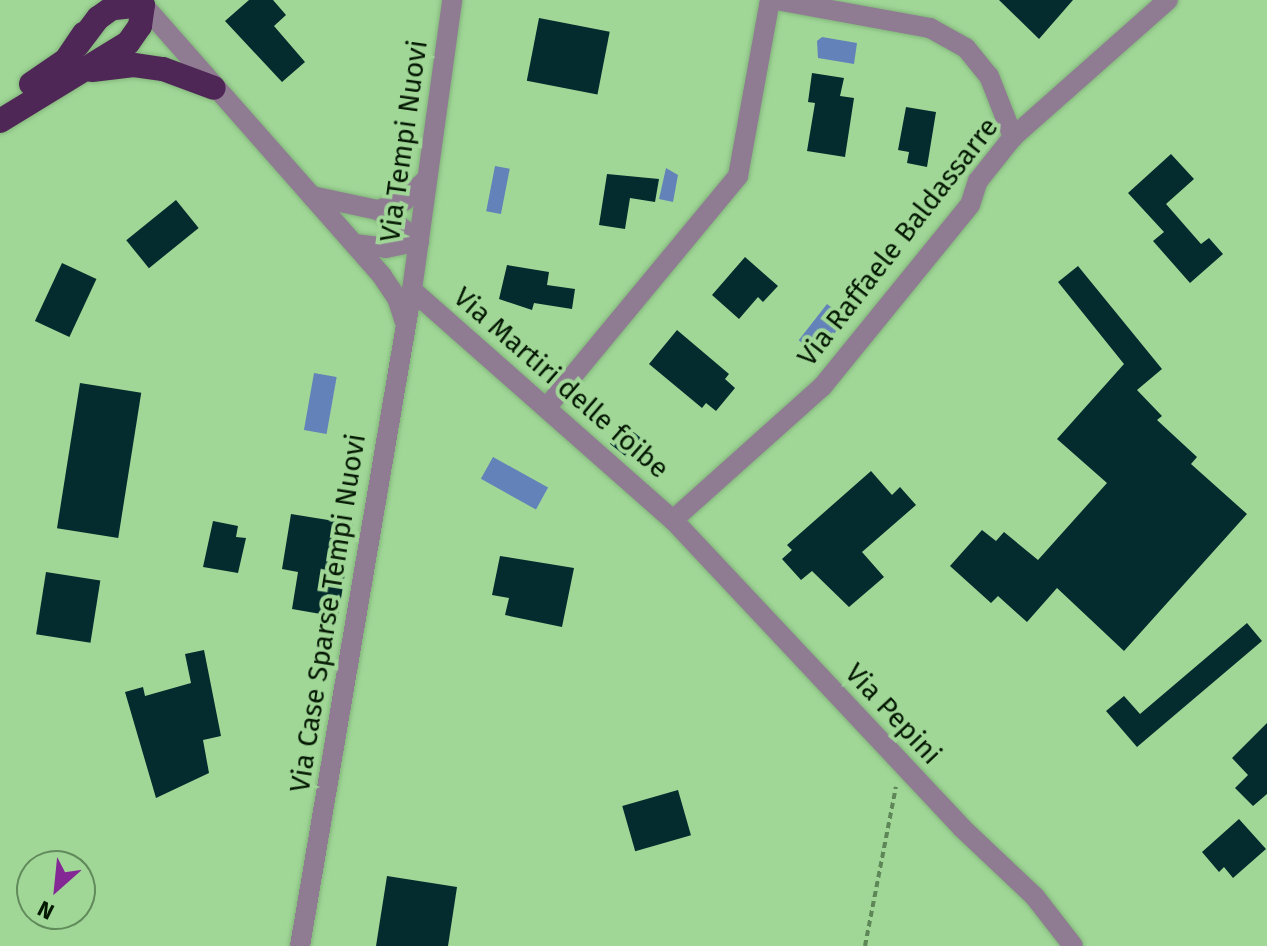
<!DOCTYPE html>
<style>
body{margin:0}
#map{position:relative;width:1267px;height:946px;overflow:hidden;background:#a0d797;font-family:"Fira Sans",sans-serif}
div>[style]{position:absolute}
.water>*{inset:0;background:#6282b9;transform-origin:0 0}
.building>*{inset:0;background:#042b2e;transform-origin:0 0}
.path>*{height:4px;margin-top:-2px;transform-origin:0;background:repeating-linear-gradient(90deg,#5e8758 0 6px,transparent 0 10px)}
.roads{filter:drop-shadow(0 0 2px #84b57c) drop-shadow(0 0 2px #84b57c)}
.minor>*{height:20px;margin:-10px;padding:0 10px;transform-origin:10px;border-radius:10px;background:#8f7c93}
.highway>*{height:24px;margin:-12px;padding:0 12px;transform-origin:12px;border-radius:12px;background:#4f2756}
span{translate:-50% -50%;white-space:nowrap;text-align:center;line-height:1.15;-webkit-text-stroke:8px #a0d797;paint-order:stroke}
.street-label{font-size:28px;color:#041802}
.north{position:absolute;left:16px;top:850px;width:80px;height:80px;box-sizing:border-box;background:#a0d797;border:2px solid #628b5b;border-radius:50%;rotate:207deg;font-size:22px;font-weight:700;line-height:32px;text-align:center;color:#041802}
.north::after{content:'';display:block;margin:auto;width:28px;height:36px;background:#832894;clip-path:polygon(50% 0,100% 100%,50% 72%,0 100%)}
</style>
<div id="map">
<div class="water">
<i style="clip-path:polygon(822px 37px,857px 43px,854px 64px,818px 58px,817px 41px)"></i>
<i style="left:495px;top:166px;width:15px;height:46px;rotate:11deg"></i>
<i style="clip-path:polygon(666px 168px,678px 175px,673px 202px,659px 199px)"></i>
<i style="left:827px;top:304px;width:24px;height:46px;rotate:38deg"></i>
<i style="left:314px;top:373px;width:23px;height:58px;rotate:10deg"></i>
<i style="left:493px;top:457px;width:63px;height:25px;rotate:29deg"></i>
</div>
<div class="building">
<i style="clip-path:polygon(249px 0,273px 0,286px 15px,274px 26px,305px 62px,282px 82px,225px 21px)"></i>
<i style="clip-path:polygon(999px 0,1073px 0,1039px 39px)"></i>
<i style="left:539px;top:18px;width:72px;height:64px;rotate:11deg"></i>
<i style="clip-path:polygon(812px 73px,844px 78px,840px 96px,854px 98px,845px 157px,807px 151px,815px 103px,808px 102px)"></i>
<i style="clip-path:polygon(906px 107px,936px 112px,927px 167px,907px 163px,909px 152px,898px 150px)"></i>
<i style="clip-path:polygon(1171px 154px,1194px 179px,1166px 204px,1201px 244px,1209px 238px,1223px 254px,1190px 283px,1153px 241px,1164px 232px,1128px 193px)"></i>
<i style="clip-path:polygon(607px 174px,659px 179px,655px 202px,630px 198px,625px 229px,599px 225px)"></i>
<i style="left:176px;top:200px;width:36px;height:64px;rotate:51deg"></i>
<i style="clip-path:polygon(745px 257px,778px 286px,763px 302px,758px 297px,739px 319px,712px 295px)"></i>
<i style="left:62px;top:263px;width:38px;height:64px;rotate:25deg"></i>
<i style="clip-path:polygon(507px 265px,549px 272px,547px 285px,575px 289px,572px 309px,534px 303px,532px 310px,499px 299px)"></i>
<i style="clip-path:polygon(1078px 266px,1162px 369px,1137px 390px,1162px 416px,1157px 420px,1197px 457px,1191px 464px,1247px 514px,1124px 651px,1057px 588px,1027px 622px,998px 596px,991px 603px,950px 566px,982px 530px,996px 541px,1004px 532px,1038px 560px,1107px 483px,1057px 439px,1124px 364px,1058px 282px)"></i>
<i style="clip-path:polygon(677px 330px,729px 374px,725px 379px,735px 388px,716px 411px,706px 403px,702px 408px,649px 364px)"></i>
<i style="left:80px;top:383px;width:62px;height:147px;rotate:9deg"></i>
<i style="left:625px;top:425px;width:21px;height:24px;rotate:39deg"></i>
<i style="clip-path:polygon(871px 471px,892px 495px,900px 487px,916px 505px,862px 552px,884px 577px,849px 607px,812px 571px,801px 580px,782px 559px,792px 550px,787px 545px)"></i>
<i style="clip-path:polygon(291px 514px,353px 524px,338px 617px,292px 609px,298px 572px,282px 569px)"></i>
<i style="clip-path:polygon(213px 521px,238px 526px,236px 537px,246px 538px,238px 573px,203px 567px)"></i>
<i style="clip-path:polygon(500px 556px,574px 568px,562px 627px,505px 615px,509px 598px,492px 595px)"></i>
<i style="left:46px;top:572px;width:55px;height:63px;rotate:9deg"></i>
<i style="clip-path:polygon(1247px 623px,1262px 641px,1137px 747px,1106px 711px,1124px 696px,1140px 714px)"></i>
<i style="clip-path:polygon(204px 650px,221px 736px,203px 740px,209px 773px,156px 798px,125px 692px,143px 687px,145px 696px,191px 683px,185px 654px)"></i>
<i style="clip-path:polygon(1267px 723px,1267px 794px,1253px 806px,1235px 788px,1248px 775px,1232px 758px)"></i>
<i style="left:678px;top:790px;width:47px;height:58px;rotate:74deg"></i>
<i style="clip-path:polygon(1239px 819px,1266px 849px,1233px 878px,1224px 867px,1219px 872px,1202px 852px)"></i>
<i style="clip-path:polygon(387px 876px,457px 887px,448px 946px,376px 946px)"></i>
</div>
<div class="path">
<i style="left:865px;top:946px;width:162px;rotate:-79deg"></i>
</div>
<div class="roads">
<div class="minor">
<i style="left:139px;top:0;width:368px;rotate:48.6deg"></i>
<i style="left:382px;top:276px;width:27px;rotate:56deg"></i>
<i style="left:397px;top:298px;width:25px;rotate:72deg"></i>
<i style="left:776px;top:0;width:157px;rotate:10.3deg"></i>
<i style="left:930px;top:28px;width:41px;rotate:29.1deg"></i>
<i style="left:966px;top:48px;width:36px;rotate:51deg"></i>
<i style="left:989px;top:76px;width:66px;rotate:68.5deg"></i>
<i style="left:312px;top:196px;width:67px;rotate:12deg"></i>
<i style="left:378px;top:210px;width:51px;rotate:37.1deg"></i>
<i style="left:378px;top:210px;width:28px;rotate:-19deg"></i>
<i style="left:404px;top:201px;width:32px;rotate:-44deg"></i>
<i style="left:355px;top:244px;width:31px;rotate:7deg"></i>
<i style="left:386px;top:248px;width:34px;rotate:-12deg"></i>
<i style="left:412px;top:290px;width:348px;rotate:41.4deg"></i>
<i style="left:673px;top:520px;width:421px;rotate:46.8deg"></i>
<i style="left:961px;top:827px;width:102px;rotate:43.4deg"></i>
<i style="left:1035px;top:897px;width:62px;rotate:52.2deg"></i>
<i style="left:547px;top:407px;width:300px;rotate:-50.4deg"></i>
<i style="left:738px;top:176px;width:179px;rotate:-79.7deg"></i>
<i style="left:673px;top:520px;width:200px;rotate:-41.8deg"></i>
<i style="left:822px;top:387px;width:235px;rotate:-50.9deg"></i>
<i style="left:970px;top:205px;width:25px;rotate:-72deg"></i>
<i style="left:978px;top:181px;width:56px;rotate:-51.5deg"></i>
<i style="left:1013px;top:137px;width:207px;rotate:-41.5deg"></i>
<i style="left:300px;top:946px;width:665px;rotate:-80.31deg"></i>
<i style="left:412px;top:290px;width:293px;rotate:-82.1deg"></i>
</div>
<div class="highway">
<i style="left:92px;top:70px;width:42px;rotate:-6.8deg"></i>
<i style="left:134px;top:65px;width:29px;rotate:8deg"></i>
<i style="left:163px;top:69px;width:54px;rotate:20.4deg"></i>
<i style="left:31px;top:84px;width:42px;rotate:-34.4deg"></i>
<i style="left:66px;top:60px;width:32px;rotate:-56deg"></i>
<i style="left:0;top:121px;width:150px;rotate:-31.4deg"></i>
<i style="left:128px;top:43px;width:21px;rotate:-55deg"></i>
<i style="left:140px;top:26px;width:21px;rotate:-82deg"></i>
<i style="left:143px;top:5px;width:31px;rotate:174deg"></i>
<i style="left:112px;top:8px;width:17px;rotate:144deg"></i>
<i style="left:98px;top:18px;width:34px;rotate:127deg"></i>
</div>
</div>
<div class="street-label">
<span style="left:404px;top:141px;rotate:-82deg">Via Tempi Nuovi</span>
<span style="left:898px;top:242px;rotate:-52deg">Via Raffaele Baldassarre</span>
<span style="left:561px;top:383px;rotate:41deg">Via Martiri delle foibe</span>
<span style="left:328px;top:613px;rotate:-81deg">Via Case Sparse Tempi Nuovi</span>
<span style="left:893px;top:714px;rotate:47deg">Via Pepini</span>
</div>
<div class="north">N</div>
</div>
